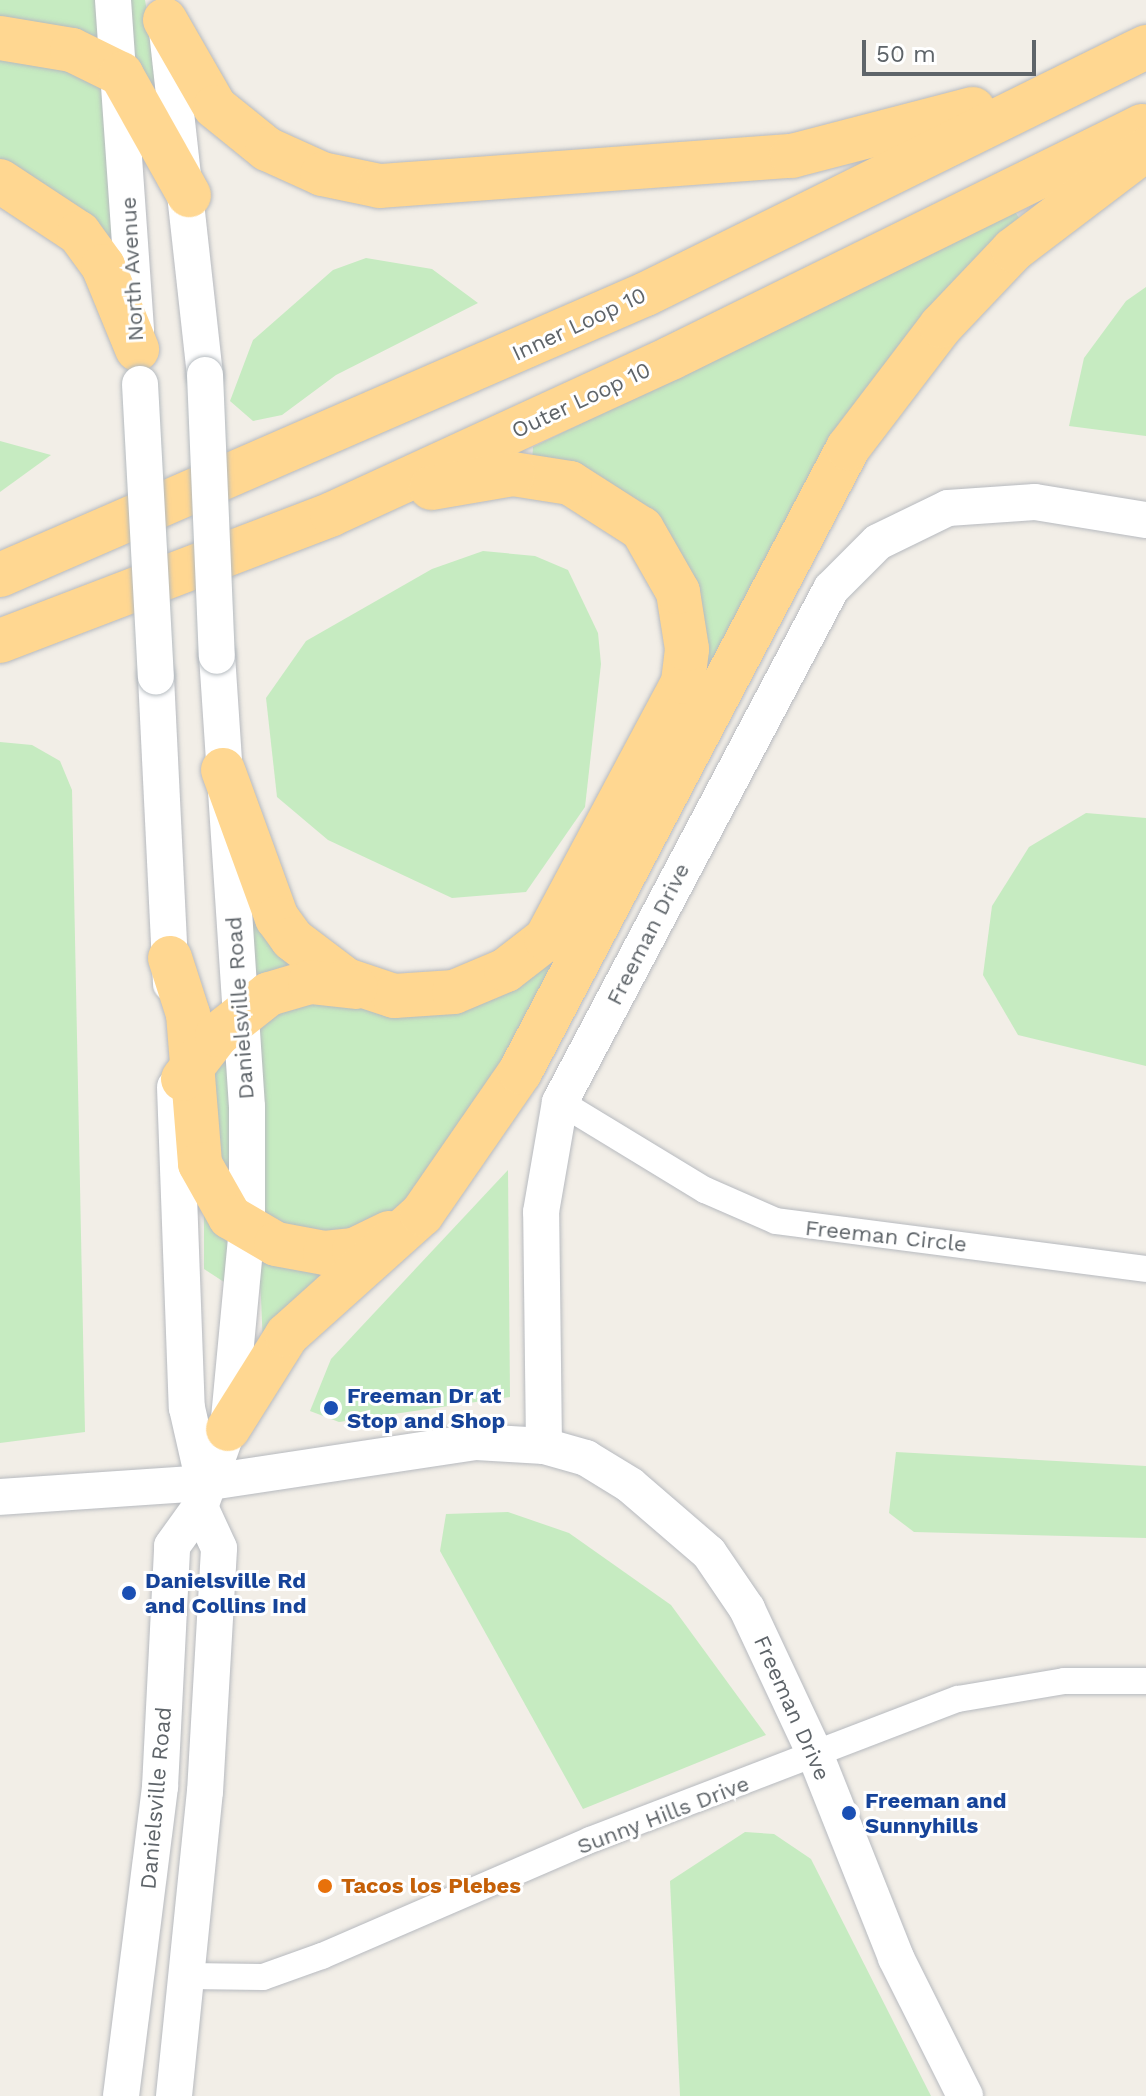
<!DOCTYPE html>
<style>
body{margin:0}
#map{position:relative;width:1146px;height:2096px;overflow:hidden;background:#f2eee7;font-family:"Work Sans",sans-serif}
div>[style]{position:absolute}
.green>*{inset:0;background:#c6ebc1}
.roads{filter:drop-shadow(0 0 2px #b7babf) drop-shadow(0 0 2px #b7babf)}
.street>*{height:26px;margin:-13px;padding:0 13px;transform-origin:13px;border-radius:13px;background:#fff}
.secondary>*{height:36px;margin:-18px;padding:0 18px;transform-origin:18px;border-radius:18px;background:#fff}
.highway>*{height:44px;margin:-22px;padding:0 22px;transform-origin:22px;border-radius:22px;background:#ffd791}
.bridges{filter:drop-shadow(0 0 2px #b5bbc0) drop-shadow(0 0 2px #b5bbc0)}
.secondary-bridge>*{height:36px;margin:-18px;padding:0 18px;transform-origin:18px;border-radius:18px;background:#fff}
.dots>*{width:22px;height:22px;translate:-50% -50%;box-sizing:border-box;border:4px solid #fff;border-radius:50%}
span{translate:-50% -50%;white-space:nowrap;text-align:center;line-height:1.15;-webkit-text-stroke:6px #fff;paint-order:stroke}
.street-label{font-size:22px;color:#5e6469}
.transit-label{font-size:22px;color:#164399;font-weight:700}
.left{translate:0 -50%;text-align:left}
.food-label{font-size:22px;color:#c56008;font-weight:700}
.scale{position:absolute;left:862px;top:40px;width:174px;height:36px;box-sizing:border-box;border:4px solid #5e6469;border-top:0;padding-left:10px;font-size:24px;line-height:28px;white-space:nowrap;color:#5e6469;-webkit-text-stroke:6px #fff;paint-order:stroke}
</style>
<div id="map">
<div class="green">
<i style="clip-path:polygon(0 0,102px 0,107px 55px,0 26px)"></i>
<i style="clip-path:polygon(127px 0,145px 0,166px 120px,136px 76px)"></i>
<i style="clip-path:polygon(0 46px,100px 74px,118px 268px,0 164px)"></i>
<i style="clip-path:polygon(1015px 212px,1025px 226px,964px 285px,509px 1065px,431px 1182px,363px 1237px,258px 1225px,255px 1017px,268px 1006px,503px 984px,675px 730px,691px 597px,532px 463px,533px 447px)"></i>
<i style="clip-path:polygon(366px 258px,432px 269px,478px 303px,336px 375px,282px 415px,253px 421px,230px 401px,253px 340px,333px 270px)"></i>
<i style="clip-path:polygon(1146px 287px,1146px 436px,1069px 426px,1084px 358px,1126px 301px)"></i>
<i style="clip-path:polygon(0 441px,51px 455px,0 492px)"></i>
<i style="clip-path:polygon(483px 551px,535px 556px,568px 570px,598px 633px,601px 664px,585px 807px,526px 892px,452px 898px,328px 840px,277px 797px,266px 698px,306px 641px,432px 569px)"></i>
<i style="clip-path:polygon(0 742px,32px 745px,60px 761px,72px 790px,85px 1432px,0 1443px)"></i>
<i style="clip-path:polygon(1086px 813px,1146px 818px,1146px 1066px,1018px 1035px,983px 975px,992px 906px,1029px 847px)"></i>
<i style="clip-path:polygon(244px 867px,312px 969px,252px 991px)"></i>
<i style="clip-path:polygon(229px 1049px,230px 1192px,205px 1105px,217px 1060px)"></i>
<i style="clip-path:polygon(508px 1170px,510px 1397px,339px 1422px,310px 1411px,331px 1359px)"></i>
<i style="clip-path:polygon(204px 1208px,231px 1229px,224px 1282px,204px 1269px)"></i>
<i style="clip-path:polygon(257px 1254px,347px 1258px,263px 1346px,261px 1298px)"></i>
<i style="clip-path:polygon(896px 1452px,1146px 1466px,1146px 1538px,914px 1532px,889px 1513px)"></i>
<i style="clip-path:polygon(508px 1512px,569px 1533px,671px 1605px,766px 1735px,583px 1809px,440px 1551px,446px 1514px)"></i>
<i style="clip-path:polygon(745px 1832px,774px 1834px,811px 1859px,931px 2096px,680px 2096px,670px 1881px)"></i>
</div>
<div class="roads">
<div class="street">
<i style="left:560px;top:1102px;width:170px;rotate:31.3deg"></i>
<i style="left:705px;top:1190px;width:77px;rotate:23.6deg"></i>
<i style="left:776px;top:1221px;width:373px;rotate:7.4deg"></i>
<i style="left:188px;top:1976px;width:75px;rotate:0.8deg"></i>
<i style="left:263px;top:1977px;width:63px;rotate:-19.6deg"></i>
<i style="left:322px;top:1956px;width:292px;rotate:-23.4deg"></i>
<i style="left:590px;top:1840px;width:394px;rotate:-21deg"></i>
<i style="left:958px;top:1699px;width:108px;rotate:-9.6deg"></i>
<i style="left:1064px;top:1681px;width:82px"></i>
</div>
<div class="secondary">
<i style="left:113px;top:0;width:331px;rotate:86deg"></i>
<i style="left:167px;top:31px;width:346px;rotate:83.7deg"></i>
<i style="left:156px;top:677px;width:307px;rotate:87.2deg"></i>
<i style="left:175px;top:1087px;width:321px;rotate:87.9deg"></i>
<i style="left:187px;top:1408px;width:77px;rotate:77.2deg"></i>
<i style="left:544px;top:1446px;width:234px;rotate:-90.7deg"></i>
<i style="left:541px;top:1212px;width:112px;rotate:-80.2deg"></i>
<i style="left:560px;top:1102px;width:580px;rotate:-62.15deg"></i>
<i style="left:831px;top:589px;width:66px;rotate:-45deg"></i>
<i style="left:878px;top:542px;width:78px;rotate:-25.9deg"></i>
<i style="left:948px;top:508px;width:87px;rotate:-3.9deg"></i>
<i style="left:1035px;top:502px;width:112px;rotate:9.2deg"></i>
<i style="left:0;top:1497px;width:204px;rotate:-3.9deg"></i>
<i style="left:204px;top:1483px;width:275px;rotate:-8.6deg"></i>
<i style="left:476px;top:1442px;width:68px;rotate:3.4deg"></i>
<i style="left:544px;top:1446px;width:44px;rotate:15.9deg"></i>
<i style="left:586px;top:1458px;width:52px;rotate:31.5deg"></i>
<i style="left:630px;top:1485px;width:104px;rotate:40.7deg"></i>
<i style="left:709px;top:1553px;width:68px;rotate:55.8deg"></i>
<i style="left:747px;top:1609px;width:160px;rotate:64.9deg"></i>
<i style="left:815px;top:1754px;width:219px;rotate:68.3deg"></i>
<i style="left:896px;top:1958px;width:154px;rotate:63.4deg"></i>
<i style="left:121px;top:2096px;width:311px;rotate:-82.8deg"></i>
<i style="left:160px;top:1787px;width:241px;rotate:-87.1deg"></i>
<i style="left:172px;top:1546px;width:48px;rotate:-54.3deg"></i>
<i style="left:200px;top:1507px;width:83px;rotate:-70.3deg"></i>
<i style="left:228px;top:1429px;width:201px;rotate:-84.6deg"></i>
<i style="left:247px;top:1229px;width:122px;rotate:-90deg"></i>
<i style="left:247px;top:1107px;width:452px;rotate:-93.8deg"></i>
<i style="left:174px;top:2096px;width:306px;rotate:-84.2deg"></i>
<i style="left:205px;top:1792px;width:244px;rotate:-86.7deg"></i>
<i style="left:219px;top:1548px;width:45px;rotate:-114.9deg"></i>
</div>
<div class="highway">
<i style="left:165px;top:20px;width:100px;rotate:60.1deg"></i>
<i style="left:215px;top:107px;width:67px;rotate:38.9deg"></i>
<i style="left:267px;top:149px;width:60px;rotate:24.4deg"></i>
<i style="left:322px;top:174px;width:59px;rotate:11.7deg"></i>
<i style="left:380px;top:186px;width:413px;rotate:-4.2deg"></i>
<i style="left:792px;top:156px;width:187px;rotate:-14.6deg"></i>
<i style="left:0;top:38px;width:73px;rotate:9.5deg"></i>
<i style="left:72px;top:50px;width:55px;rotate:26.1deg"></i>
<i style="left:121px;top:74px;width:139px;rotate:60.7deg"></i>
<i style="left:0;top:181px;width:95px;rotate:33.4deg"></i>
<i style="left:79px;top:233px;width:41px;rotate:54deg"></i>
<i style="left:103px;top:266px;width:90px;rotate:67.7deg"></i>
<i style="left:0;top:575px;width:704px;rotate:-23.51deg"></i>
<i style="left:646px;top:294px;width:558px;rotate:-26.29deg"></i>
<i style="left:0;top:641px;width:355px;rotate:-20.9deg"></i>
<i style="left:332px;top:514px;width:373px;rotate:-24.7deg"></i>
<i style="left:671px;top:358px;width:525px;rotate:-26.22deg"></i>
<i style="left:223px;top:770px;width:158px;rotate:70deg"></i>
<i style="left:277px;top:918px;width:26px;rotate:54deg"></i>
<i style="left:292px;top:939px;width:68px;rotate:37.2deg"></i>
<i style="left:346px;top:980px;width:51px;rotate:18.4deg"></i>
<i style="left:394px;top:996px;width:60px;rotate:-3.8deg"></i>
<i style="left:454px;top:992px;width:56px;rotate:-22.9deg"></i>
<i style="left:506px;top:970px;width:51px;rotate:-37.8deg"></i>
<i style="left:546px;top:939px;width:291px;rotate:-61.9deg"></i>
<i style="left:683px;top:682px;width:33px;rotate:-83deg"></i>
<i style="left:687px;top:649px;width:58px;rotate:-99deg"></i>
<i style="left:678px;top:592px;width:73px;rotate:-119.7deg"></i>
<i style="left:642px;top:529px;width:85px;rotate:-147.4deg"></i>
<i style="left:570px;top:483px;width:58px;rotate:-171deg"></i>
<i style="left:513px;top:474px;width:83px;rotate:170.3deg"></i>
<i style="left:170px;top:958px;width:59px;rotate:72.2deg"></i>
<i style="left:188px;top:1014px;width:150px;rotate:85.4deg"></i>
<i style="left:200px;top:1164px;width:61px;rotate:60.5deg"></i>
<i style="left:230px;top:1217px;width:53px;rotate:30.4deg"></i>
<i style="left:276px;top:1244px;width:50px;rotate:10.4deg"></i>
<i style="left:325px;top:1253px;width:29px;rotate:-6deg"></i>
<i style="left:354px;top:1250px;width:39px;rotate:-26deg"></i>
<i style="left:183px;top:1079px;width:56px;rotate:-52.3deg"></i>
<i style="left:217px;top:1035px;width:66px;rotate:-38.3deg"></i>
<i style="left:269px;top:994px;width:43px;rotate:-16.3deg"></i>
<i style="left:310px;top:982px;width:46px;rotate:6.2deg"></i>
<i style="left:228px;top:1429px;width:111px;rotate:-57.9deg"></i>
<i style="left:287px;top:1335px;width:181px;rotate:-41.9deg"></i>
<i style="left:422px;top:1214px;width:173px;rotate:-55.4deg"></i>
<i style="left:520px;top:1072px;width:705px;rotate:-62.27deg"></i>
<i style="left:848px;top:448px;width:153px;rotate:-52.7deg"></i>
<i style="left:941px;top:326px;width:105px;rotate:-46.5deg"></i>
<i style="left:1013px;top:250px;width:167px;rotate:-37.2deg"></i>
</div>
</div>
<div class="bridges">
<div class="secondary-bridge">
<i style="left:205px;top:375px;width:281px;rotate:87.6deg"></i>
<i style="left:140px;top:384px;width:293px;rotate:86.9deg"></i>
</div>
</div>
<div class="dots">
<i style="left:331px;top:1408px;background:#1a4fb4"></i>
<i style="left:129px;top:1593px;background:#1a4fb4"></i>
<i style="left:849px;top:1813px;background:#1a4fb4"></i>
<i style="left:325px;top:1886px;background:#e8710a"></i>
</div>
<div class="street-label">
<span style="left:132px;top:269px;rotate:-93deg">North Avenue</span>
<span style="left:579px;top:324px;rotate:-25deg">Inner Loop 10</span>
<span style="left:581px;top:400px;rotate:-25deg">Outer Loop 10</span>
<span style="left:648px;top:934px;rotate:-63deg">Freeman Drive</span>
<span style="left:240px;top:1008px;rotate:-94deg">Danielsville Road</span>
<span style="left:886px;top:1236px;rotate:6deg">Freeman Circle</span>
<span style="left:792px;top:1708px;rotate:66deg">Freeman Drive</span>
<span style="left:156px;top:1798px;rotate:-85deg">Danielsville Road</span>
<span style="left:663px;top:1815px;rotate:-21deg">Sunny Hills Drive</span>
</div>
<div class="transit-label">
<span class="left" style="left:347px;top:1408px">Freeman Dr at<br>Stop and Shop</span>
<span class="left" style="left:145px;top:1593px">Danielsville Rd<br>and Collins Ind</span>
<span class="left" style="left:865px;top:1813px">Freeman and<br>Sunnyhills</span>
</div>
<div class="food-label">
<span class="left" style="left:341px;top:1886px">Tacos los Plebes</span>
</div>
<div class="scale">50 m</div>
</div>
